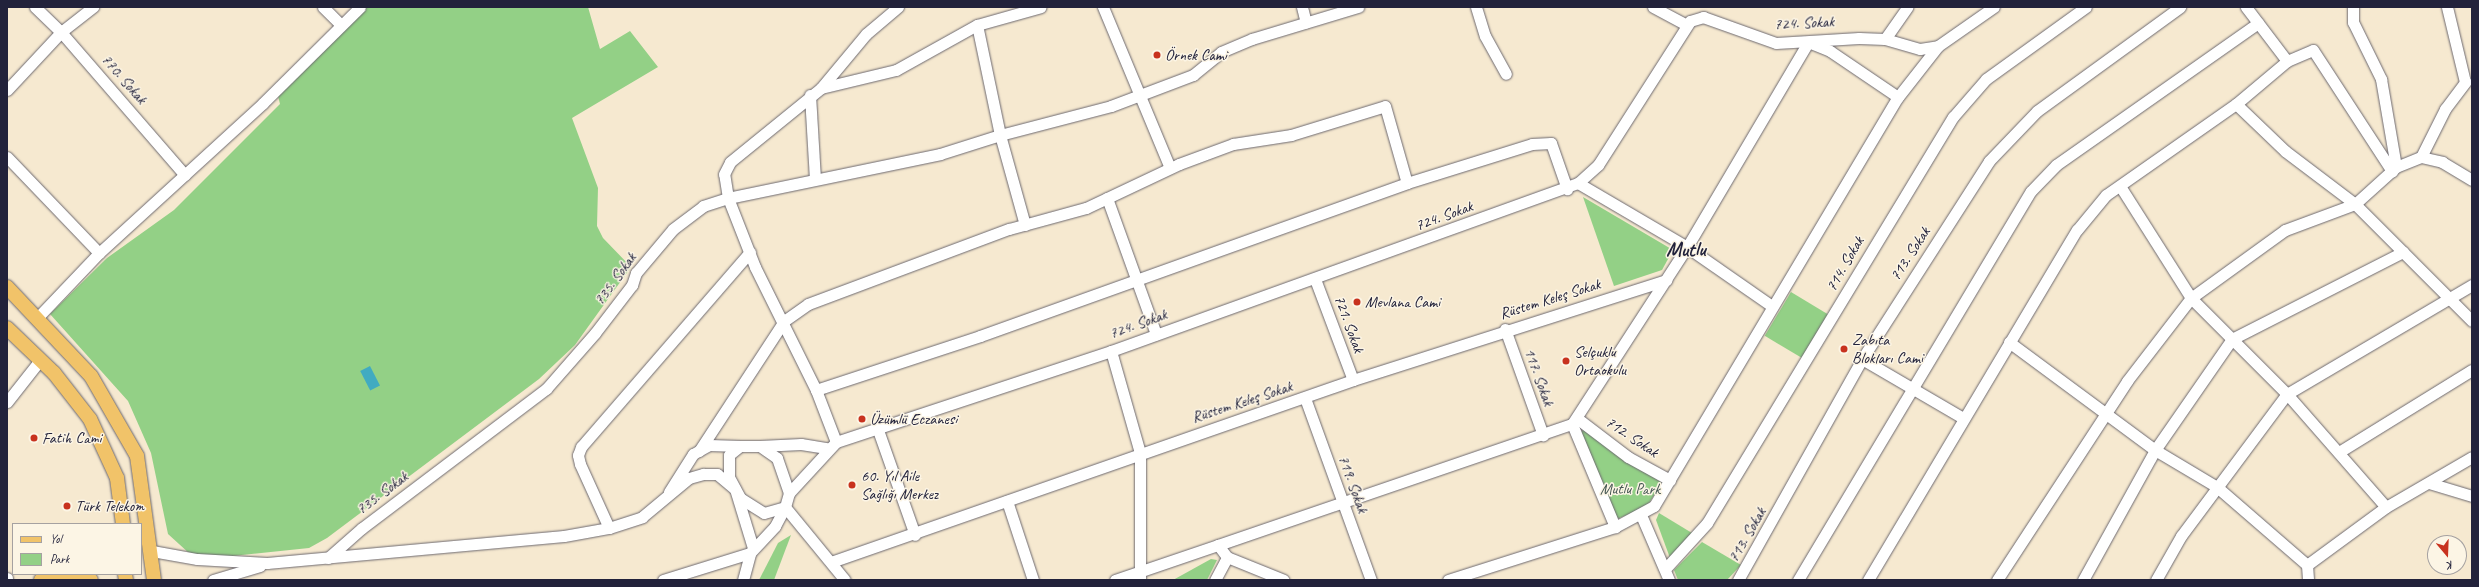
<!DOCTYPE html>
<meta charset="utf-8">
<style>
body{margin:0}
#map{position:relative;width:2479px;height:587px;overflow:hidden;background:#f6e9d0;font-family:Caveat,sans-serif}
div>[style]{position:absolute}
.green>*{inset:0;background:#93d086;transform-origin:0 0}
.water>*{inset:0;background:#41abc1;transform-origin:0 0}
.roads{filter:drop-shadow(0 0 1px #6c686f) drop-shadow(0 0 1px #6c686f)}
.minor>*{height:11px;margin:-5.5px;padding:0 5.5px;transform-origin:5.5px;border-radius:5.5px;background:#fff}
.major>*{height:14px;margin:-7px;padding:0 7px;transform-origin:7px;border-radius:7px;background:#f1c369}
.dots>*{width:11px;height:11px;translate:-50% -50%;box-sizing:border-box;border:2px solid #fcf5e5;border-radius:50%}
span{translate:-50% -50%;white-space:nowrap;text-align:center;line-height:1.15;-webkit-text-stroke:3px #fcf5e5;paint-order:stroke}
.street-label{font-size:16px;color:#22223b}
.poi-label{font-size:16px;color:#22223b}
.left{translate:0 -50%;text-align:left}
.park-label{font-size:16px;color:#445652}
.district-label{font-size:20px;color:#22223b;font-weight:700}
.frame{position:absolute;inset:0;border:8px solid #22223b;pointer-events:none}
.legend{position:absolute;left:12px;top:523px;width:130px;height:52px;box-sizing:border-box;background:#fcf5e5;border:1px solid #a5a1a1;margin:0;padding:5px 7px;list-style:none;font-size:12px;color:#22223b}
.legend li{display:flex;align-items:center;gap:8px;height:20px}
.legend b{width:20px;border:1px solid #a5a1a1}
.north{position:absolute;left:2427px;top:535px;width:40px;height:40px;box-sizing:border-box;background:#fcf5e5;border:1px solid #a5a1a1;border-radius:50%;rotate:161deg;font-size:11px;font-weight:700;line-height:16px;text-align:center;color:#22223b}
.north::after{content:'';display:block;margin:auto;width:14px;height:18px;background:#c8321e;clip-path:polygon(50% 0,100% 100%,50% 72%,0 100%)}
</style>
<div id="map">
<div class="green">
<i style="clip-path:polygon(365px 7px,588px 7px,600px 49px,630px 31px,658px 67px,572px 118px,598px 188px,597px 226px,603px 238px,631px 267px,575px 345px,539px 379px,327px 538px,309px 548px,213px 558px,190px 554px,168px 534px,151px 453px,128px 401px,50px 314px,107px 258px,174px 210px,280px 104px,278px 96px)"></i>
<i style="clip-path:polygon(1583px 197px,1673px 250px,1662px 270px,1614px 286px)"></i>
<i style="left:1791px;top:292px;width:43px;height:51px;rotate:31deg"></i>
<i style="clip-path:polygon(1585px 428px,1662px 483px,1649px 503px,1637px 511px,1617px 519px,1581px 432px)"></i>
<i style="clip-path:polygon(1659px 513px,1692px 533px,1670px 558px,1656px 520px)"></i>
<i style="clip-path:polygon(791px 535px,774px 580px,759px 580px,778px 543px)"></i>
<i style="clip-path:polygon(1702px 542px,1741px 565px,1727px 580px,1678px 580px,1674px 570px)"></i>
<i style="clip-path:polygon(1211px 559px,1217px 560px,1207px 580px,1173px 580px)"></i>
</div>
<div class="water">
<i style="left:370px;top:366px;width:22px;height:11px;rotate:63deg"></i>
</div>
<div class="roads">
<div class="minor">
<i style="left:35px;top:7px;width:36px;rotate:44deg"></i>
<i style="left:61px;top:32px;width:189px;rotate:49.1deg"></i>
<i style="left:323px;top:7px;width:25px;rotate:45deg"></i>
<i style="left:1103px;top:7px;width:174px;rotate:67.4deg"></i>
<i style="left:1302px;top:7px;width:16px;rotate:76deg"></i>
<i style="left:1476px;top:7px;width:30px;rotate:73deg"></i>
<i style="left:1485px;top:36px;width:43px;rotate:61.1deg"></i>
<i style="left:1653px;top:7px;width:38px;rotate:28deg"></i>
<i style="left:2353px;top:7px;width:15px;rotate:90deg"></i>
<i style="left:2353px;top:22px;width:64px;rotate:63.8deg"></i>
<i style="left:2381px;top:79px;width:89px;rotate:80.3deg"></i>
<i style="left:1885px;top:39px;width:39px;rotate:-55deg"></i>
<i style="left:2287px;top:61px;width:28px;rotate:-23deg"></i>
<i style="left:2313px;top:50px;width:145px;rotate:56.9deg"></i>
<i style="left:821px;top:88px;width:77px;rotate:-13.5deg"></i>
<i style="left:896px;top:70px;width:93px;rotate:-29.1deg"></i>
<i style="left:977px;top:25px;width:66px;rotate:-15.7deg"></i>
<i style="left:7px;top:90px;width:79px;rotate:-47deg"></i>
<i style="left:61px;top:32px;width:41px;rotate:-38deg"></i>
<i style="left:810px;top:95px;width:84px;rotate:86.6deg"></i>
<i style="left:2236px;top:104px;width:68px;rotate:43.8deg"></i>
<i style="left:2285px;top:151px;width:88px;rotate:37.1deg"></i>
<i style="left:2355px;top:204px;width:165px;rotate:45deg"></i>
<i style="left:7px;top:157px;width:133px;rotate:46.2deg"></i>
<i style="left:2421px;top:157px;width:54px;rotate:-63.4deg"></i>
<i style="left:2445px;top:109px;width:34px;rotate:-53deg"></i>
<i style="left:2465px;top:82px;width:77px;rotate:-103.5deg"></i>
<i style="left:1578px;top:183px;width:126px;rotate:30.4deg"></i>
<i style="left:1687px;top:247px;width:103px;rotate:34.8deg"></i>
<i style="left:2120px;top:186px;width:133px;rotate:57.6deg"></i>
<i style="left:2191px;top:298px;width:136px;rotate:45deg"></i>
<i style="left:2287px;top:394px;width:150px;rotate:48.8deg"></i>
<i style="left:1107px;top:198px;width:145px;rotate:70.2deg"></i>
<i style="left:1025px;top:225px;width:93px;rotate:-105.5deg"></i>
<i style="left:1000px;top:135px;width:115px;rotate:-14.6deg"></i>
<i style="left:1111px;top:106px;width:88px;rotate:-20.7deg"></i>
<i style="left:1193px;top:75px;width:36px;rotate:-39deg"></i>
<i style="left:1221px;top:52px;width:34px;rotate:-23deg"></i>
<i style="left:1252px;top:39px;width:111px;rotate:-16.8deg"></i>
<i style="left:1315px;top:279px;width:108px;rotate:69.4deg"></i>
<i style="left:38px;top:317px;width:88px;rotate:-46.4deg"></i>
<i style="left:99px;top:253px;width:222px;rotate:-42.4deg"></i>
<i style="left:263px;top:103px;width:136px;rotate:-44.7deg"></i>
<i style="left:1505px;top:329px;width:113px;rotate:70.3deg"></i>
<i style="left:2009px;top:342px;width:182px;rotate:36.5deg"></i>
<i style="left:2155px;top:450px;width:72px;rotate:30.8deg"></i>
<i style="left:2217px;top:487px;width:119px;rotate:40.9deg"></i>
<i style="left:2307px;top:565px;width:15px;rotate:86deg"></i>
<i style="left:1111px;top:351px;width:106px;rotate:74.1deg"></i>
<i style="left:1140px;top:453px;width:127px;rotate:90deg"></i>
<i style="left:1862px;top:359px;width:117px;rotate:30.3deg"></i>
<i style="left:816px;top:390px;width:137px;rotate:-116.4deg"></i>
<i style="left:755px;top:267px;width:74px;rotate:-111.4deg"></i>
<i style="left:728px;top:198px;width:217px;rotate:-11.7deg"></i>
<i style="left:940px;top:154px;width:63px;rotate:-17.6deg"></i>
<i style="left:1000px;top:135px;width:112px;rotate:-101.8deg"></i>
<i style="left:1305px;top:398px;width:194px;rotate:70.1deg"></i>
<i style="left:7px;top:402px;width:53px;rotate:-51.8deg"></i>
<i style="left:1578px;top:419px;width:63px;rotate:37.2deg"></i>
<i style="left:1628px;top:457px;width:48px;rotate:28.7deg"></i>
<i style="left:1572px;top:424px;width:112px;rotate:67.3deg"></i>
<i style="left:878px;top:430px;width:111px;rotate:70.6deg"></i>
<i style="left:836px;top:442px;width:56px;rotate:-111deg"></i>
<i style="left:816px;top:390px;width:173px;rotate:-18.2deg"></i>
<i style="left:980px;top:336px;width:454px;rotate:-19.7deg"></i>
<i style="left:1407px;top:183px;width:131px;rotate:-17.3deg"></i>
<i style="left:1532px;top:144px;width:19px;rotate:-3deg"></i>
<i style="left:1551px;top:143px;width:49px;rotate:70.8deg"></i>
<i style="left:760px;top:446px;width:41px;rotate:-2.8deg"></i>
<i style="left:801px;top:444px;width:26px;rotate:9deg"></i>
<i style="left:699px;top:451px;width:155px;rotate:-56.8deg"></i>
<i style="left:784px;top:321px;width:29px;rotate:-35deg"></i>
<i style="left:808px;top:304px;width:215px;rotate:-20.5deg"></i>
<i style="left:1009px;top:229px;width:80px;rotate:-15.3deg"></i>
<i style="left:1086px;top:208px;width:103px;rotate:-25.3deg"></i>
<i style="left:1179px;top:164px;width:58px;rotate:-20.3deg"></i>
<i style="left:1233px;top:144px;width:59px;rotate:-8.8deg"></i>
<i style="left:1291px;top:135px;width:98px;rotate:-17.1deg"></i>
<i style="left:1385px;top:106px;width:80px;rotate:74.1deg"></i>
<i style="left:2339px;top:452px;width:156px;rotate:-31.7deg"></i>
<i style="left:2429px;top:483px;width:45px;rotate:16.8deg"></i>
<i style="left:669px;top:492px;width:45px;rotate:-57.7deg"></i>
<i style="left:693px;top:454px;width:18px;rotate:-29deg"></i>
<i style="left:709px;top:445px;width:31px;rotate:2deg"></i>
<i style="left:789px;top:493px;width:69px;rotate:-47.3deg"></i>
<i style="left:836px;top:442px;width:290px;rotate:-18.3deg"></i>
<i style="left:1111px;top:351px;width:496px;rotate:-19.8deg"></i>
<i style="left:1578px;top:183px;width:27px;rotate:-42deg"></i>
<i style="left:1598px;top:165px;width:171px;rotate:-57.4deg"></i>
<i style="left:1690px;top:21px;width:14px;rotate:-17deg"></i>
<i style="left:1703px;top:17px;width:77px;rotate:19.6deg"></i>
<i style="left:1776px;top:43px;width:83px;rotate:-3.4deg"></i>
<i style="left:1859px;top:38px;width:26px;rotate:2deg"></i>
<i style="left:1885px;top:39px;width:36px;rotate:16deg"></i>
<i style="left:1920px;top:49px;width:18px;rotate:-9deg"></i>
<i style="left:1938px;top:46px;width:68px;rotate:-34.9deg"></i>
<i style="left:1007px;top:501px;width:83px;rotate:71.8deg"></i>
<i style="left:785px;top:507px;width:94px;rotate:50.6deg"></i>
<i style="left:1641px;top:515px;width:71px;rotate:66.7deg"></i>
<i style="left:609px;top:528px;width:70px;rotate:-114.4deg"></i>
<i style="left:580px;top:464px;width:9px;rotate:-103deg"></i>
<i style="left:578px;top:455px;width:9px;rotate:-69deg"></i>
<i style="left:581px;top:447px;width:258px;rotate:-49.1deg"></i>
<i style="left:1218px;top:545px;width:374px;rotate:-18.9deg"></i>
<i style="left:1572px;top:424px;width:211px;rotate:-57deg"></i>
<i style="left:1687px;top:247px;width:238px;rotate:-59.4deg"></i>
<i style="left:1808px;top:42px;width:24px;rotate:22deg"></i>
<i style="left:1830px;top:51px;width:82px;rotate:34.1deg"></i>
<i style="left:152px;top:551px;width:46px;rotate:10.1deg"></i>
<i style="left:197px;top:559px;width:70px;rotate:3.3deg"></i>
<i style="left:267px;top:563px;width:298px;rotate:-5.2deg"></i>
<i style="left:564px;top:536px;width:46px;rotate:-10.1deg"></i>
<i style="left:609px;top:528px;width:35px;rotate:-18deg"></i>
<i style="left:642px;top:517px;width:61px;rotate:-39.7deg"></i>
<i style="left:689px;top:478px;width:15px;rotate:-16deg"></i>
<i style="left:703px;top:474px;width:14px"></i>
<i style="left:717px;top:474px;width:23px;rotate:40deg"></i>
<i style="left:735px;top:489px;width:62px;rotate:73deg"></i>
<i style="left:328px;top:558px;width:45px;rotate:-41.4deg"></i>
<i style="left:362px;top:528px;width:231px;rotate:-37.1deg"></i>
<i style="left:546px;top:389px;width:74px;rotate:-48.8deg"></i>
<i style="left:595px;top:333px;width:61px;rotate:-52.4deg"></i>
<i style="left:632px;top:285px;width:13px;rotate:-72deg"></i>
<i style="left:636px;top:273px;width:57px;rotate:-49.9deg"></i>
<i style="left:673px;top:229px;width:38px;rotate:-37deg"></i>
<i style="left:703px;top:206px;width:26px;rotate:-18deg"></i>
<i style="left:728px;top:198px;width:24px;rotate:-99deg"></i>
<i style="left:724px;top:174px;width:13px;rotate:-63deg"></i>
<i style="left:730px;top:162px;width:117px;rotate:-39.1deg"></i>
<i style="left:821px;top:88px;width:70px;rotate:-50.2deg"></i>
<i style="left:866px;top:34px;width:42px;rotate:-40.2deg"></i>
<i style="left:831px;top:562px;width:553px;rotate:-19.22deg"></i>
<i style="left:1353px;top:380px;width:329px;rotate:-17.7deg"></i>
<i style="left:2307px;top:565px;width:98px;rotate:-36.3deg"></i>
<i style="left:2386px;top:507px;width:99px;rotate:-30.2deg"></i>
<i style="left:1665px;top:569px;width:62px;rotate:-47.6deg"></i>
<i style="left:1707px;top:523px;width:475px;rotate:-58.8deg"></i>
<i style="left:1953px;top:117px;width:50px;rotate:-49deg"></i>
<i style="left:1986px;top:79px;width:123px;rotate:-35.8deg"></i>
<i style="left:7px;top:578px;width:2px;rotate:90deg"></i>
<i style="left:213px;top:580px;width:49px;rotate:-16.6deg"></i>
<i style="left:663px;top:580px;width:91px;rotate:-17.2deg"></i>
<i style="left:743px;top:580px;width:28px;rotate:-75deg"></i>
<i style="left:750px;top:553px;width:37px;rotate:-47deg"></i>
<i style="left:775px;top:526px;width:21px;rotate:-62deg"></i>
<i style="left:785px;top:507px;width:15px;rotate:-74deg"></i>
<i style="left:789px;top:493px;width:37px;rotate:-109deg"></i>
<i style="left:777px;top:458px;width:21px;rotate:-145deg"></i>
<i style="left:760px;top:446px;width:20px;rotate:180deg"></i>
<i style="left:740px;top:446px;width:14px;rotate:141deg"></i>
<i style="left:729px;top:455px;width:22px;rotate:90deg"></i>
<i style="left:729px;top:477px;width:24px;rotate:62deg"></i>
<i style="left:740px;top:498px;width:28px;rotate:32deg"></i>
<i style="left:764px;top:513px;width:22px;rotate:-16deg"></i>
<i style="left:1115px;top:580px;width:109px;rotate:-18.8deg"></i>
<i style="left:1218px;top:545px;width:15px;rotate:53deg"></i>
<i style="left:1227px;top:557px;width:61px;rotate:22deg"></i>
<i style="left:1215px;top:580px;width:26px;rotate:-62deg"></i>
<i style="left:1448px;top:580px;width:175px;rotate:-17.6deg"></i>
<i style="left:1615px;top:527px;width:44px;rotate:-28.3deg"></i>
<i style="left:1654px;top:506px;width:476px;rotate:-59.2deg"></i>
<i style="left:1898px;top:97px;width:65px;rotate:-51.9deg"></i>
<i style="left:1738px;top:580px;width:253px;rotate:-60.7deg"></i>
<i style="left:1862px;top:359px;width:235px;rotate:-57.3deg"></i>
<i style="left:1989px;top:161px;width:69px;rotate:-46.2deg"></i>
<i style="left:2037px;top:111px;width:177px;rotate:-36deg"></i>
<i style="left:1798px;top:580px;width:453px;rotate:-59.1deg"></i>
<i style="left:2031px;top:191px;width:36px;rotate:-46deg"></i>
<i style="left:2056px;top:165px;width:247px;rotate:-35.1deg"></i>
<i style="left:1868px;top:580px;width:408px;rotate:-59.2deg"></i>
<i style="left:2077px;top:230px;width:45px;rotate:-50.4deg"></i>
<i style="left:2106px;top:195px;width:159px;rotate:-35deg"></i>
<i style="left:2236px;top:104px;width:67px;rotate:-40.1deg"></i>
<i style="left:2287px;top:61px;width:68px;rotate:-127.2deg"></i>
<i style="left:1997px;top:580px;width:238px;rotate:-56.8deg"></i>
<i style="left:2127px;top:381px;width:105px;rotate:-52.4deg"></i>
<i style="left:2191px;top:298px;width:116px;rotate:-35.9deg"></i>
<i style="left:2285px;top:230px;width:75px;rotate:-20.4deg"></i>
<i style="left:2355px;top:204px;width:55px;rotate:-42.1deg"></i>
<i style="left:2396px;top:167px;width:27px;rotate:-22deg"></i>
<i style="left:2421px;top:157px;width:22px;rotate:13deg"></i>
<i style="left:2442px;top:162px;width:35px;rotate:31deg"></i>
<i style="left:2083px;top:580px;width:149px;rotate:-61deg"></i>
<i style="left:2155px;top:450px;width:135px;rotate:-55.3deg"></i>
<i style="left:2232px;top:339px;width:192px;rotate:-27deg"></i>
<i style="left:2156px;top:580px;width:51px;rotate:-60.4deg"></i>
<i style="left:2181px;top:536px;width:177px;rotate:-53.3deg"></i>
<i style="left:2287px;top:394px;width:215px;rotate:-30.5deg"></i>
</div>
<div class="major">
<i style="left:7px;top:287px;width:122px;rotate:46.7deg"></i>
<i style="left:91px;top:376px;width:92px;rotate:60.1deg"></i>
<i style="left:137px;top:456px;width:125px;rotate:82.2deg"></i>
<i style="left:7px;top:328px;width:65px;rotate:43.8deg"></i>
<i style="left:54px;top:373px;width:58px;rotate:52deg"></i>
<i style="left:90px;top:419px;width:65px;rotate:65.4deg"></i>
<i style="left:117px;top:478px;width:46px;rotate:82.6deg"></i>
<i style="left:77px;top:574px;width:15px;rotate:23deg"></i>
<i style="left:125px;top:574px;width:6px;rotate:81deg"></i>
<i style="left:41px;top:580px;width:28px;rotate:-13deg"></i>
</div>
</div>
<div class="dots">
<i style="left:1157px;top:55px;background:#c8321e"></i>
<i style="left:1357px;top:302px;background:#c8321e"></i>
<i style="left:1844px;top:349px;background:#c8321e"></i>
<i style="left:1566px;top:361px;background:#c8321e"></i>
<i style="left:862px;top:419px;background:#c8321e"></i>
<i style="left:34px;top:438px;background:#c8321e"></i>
<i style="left:852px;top:485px;background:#c8321e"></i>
<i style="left:67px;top:506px;background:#c8321e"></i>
</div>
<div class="street-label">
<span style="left:1804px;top:23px;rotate:-3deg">724. Sokak</span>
<span style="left:124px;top:79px;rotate:49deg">770. Sokak</span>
<span style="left:1444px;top:216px;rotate:-20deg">724. Sokak</span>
<span style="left:1910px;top:254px;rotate:-57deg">713. Sokak</span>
<span style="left:1845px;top:264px;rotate:-60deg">714. Sokak</span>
<span style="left:615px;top:279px;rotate:-54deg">735. Sokak</span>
<span style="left:1550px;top:299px;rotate:-17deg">Rüstem Keleş Sokak</span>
<span style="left:1138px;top:324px;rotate:-20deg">724. Sokak</span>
<span style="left:1349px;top:324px;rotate:70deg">721. Sokak</span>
<span style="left:1539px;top:377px;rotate:70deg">117. Sokak</span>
<span style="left:1242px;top:402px;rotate:-18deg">Rüstem Keleş Sokak</span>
<span style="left:1632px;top:437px;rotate:34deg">712. Sokak</span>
<span style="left:1353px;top:484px;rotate:70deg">719. Sokak</span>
<span style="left:382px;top:493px;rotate:-37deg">735. Sokak</span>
<span style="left:1747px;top:535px;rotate:-60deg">713. Sokak</span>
</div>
<div class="poi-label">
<span class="left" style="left:1165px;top:55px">Örnek Cami</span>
<span class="left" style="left:1365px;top:302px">Mevlana Cami</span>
<span class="left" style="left:1852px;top:349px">Zabıta<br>Blokları Cami</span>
<span class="left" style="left:1574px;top:361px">Selçuklu<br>Ortaokulu</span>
<span class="left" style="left:870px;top:419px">Üzümlü Eczanesi</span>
<span class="left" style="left:42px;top:438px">Fatih Cami</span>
<span class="left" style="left:861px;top:485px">60. Yıl Aile<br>Sağlığı Merkez</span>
<span class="left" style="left:75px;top:506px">Türk Telekom</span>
</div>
<div class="park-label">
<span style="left:1630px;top:489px">Mutlu Park</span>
</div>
<div class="district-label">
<span style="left:1686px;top:249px">Mutlu</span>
</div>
<div class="frame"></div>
<ul class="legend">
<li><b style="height:5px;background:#f1c369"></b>Yol</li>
<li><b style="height:11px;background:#93d086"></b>Park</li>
</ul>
<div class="north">K</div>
</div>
